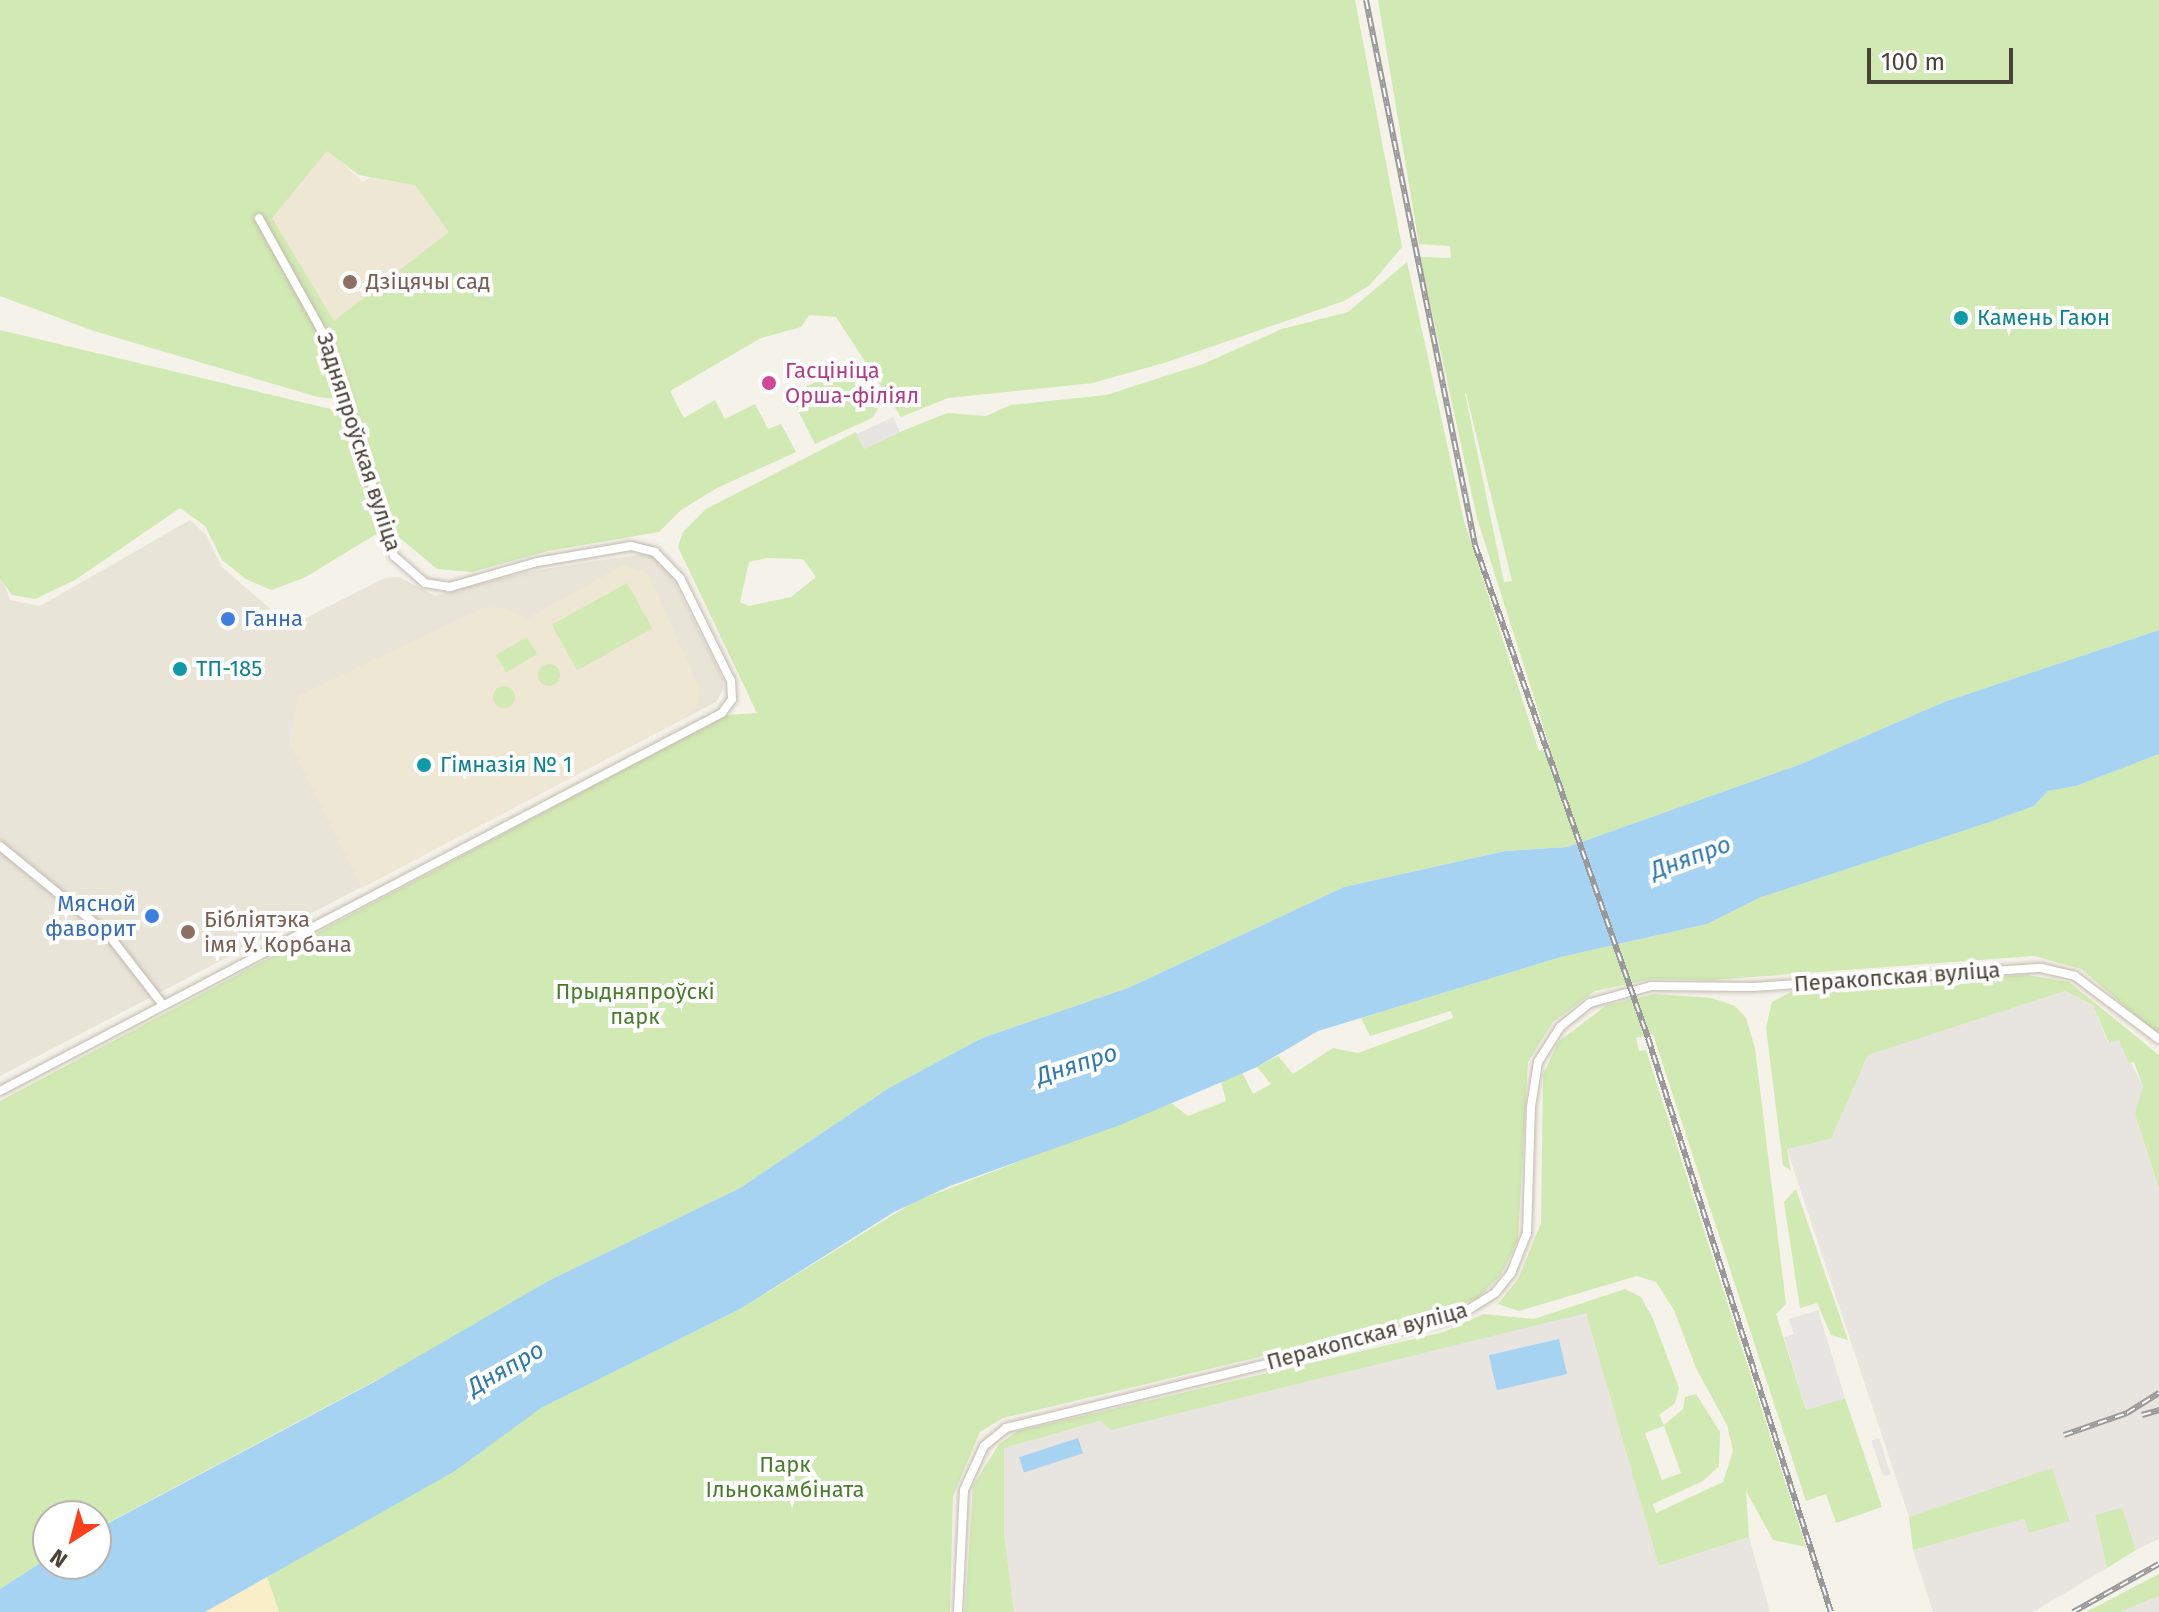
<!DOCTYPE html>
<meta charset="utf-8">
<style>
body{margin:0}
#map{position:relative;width:2159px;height:1612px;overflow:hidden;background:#f5f2ea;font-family:"Fira Sans",sans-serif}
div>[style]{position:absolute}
.residential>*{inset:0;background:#e9e4d8}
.industrial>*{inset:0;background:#e8e4df}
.education>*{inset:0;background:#eee7d4}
.green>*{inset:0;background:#d1e9b3;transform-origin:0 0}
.round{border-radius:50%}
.sand>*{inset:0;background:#f9eec7}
.parking>*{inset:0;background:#e7e5e2;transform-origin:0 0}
.water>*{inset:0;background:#a7d3f2;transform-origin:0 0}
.roads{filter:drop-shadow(0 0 2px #c1baad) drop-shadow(0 0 2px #c1baad)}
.minor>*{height:8px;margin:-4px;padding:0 4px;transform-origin:4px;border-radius:4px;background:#fff}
.rail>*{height:6px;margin-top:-3px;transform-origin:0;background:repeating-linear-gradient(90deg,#fff 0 9px,#999 0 18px);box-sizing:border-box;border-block:2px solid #999}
.dots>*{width:22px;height:22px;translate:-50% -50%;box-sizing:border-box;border:4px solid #fff;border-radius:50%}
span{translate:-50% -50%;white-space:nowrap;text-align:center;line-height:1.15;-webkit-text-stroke:8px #fff;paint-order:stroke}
.education-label{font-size:22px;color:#785e54}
.left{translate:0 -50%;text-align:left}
.culture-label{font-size:22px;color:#0d838f}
.hotel-label{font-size:22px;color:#b23c85}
.street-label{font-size:22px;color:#4a4338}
.shop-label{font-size:22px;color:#366cbe}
.right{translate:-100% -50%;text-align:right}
.park-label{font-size:22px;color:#497d2a}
.water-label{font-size:24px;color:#2e79b0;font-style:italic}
.north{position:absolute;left:32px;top:1500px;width:80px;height:80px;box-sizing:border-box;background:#fff;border:2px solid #b7b4af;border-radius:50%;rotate:216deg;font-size:22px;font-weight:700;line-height:32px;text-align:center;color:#4a4338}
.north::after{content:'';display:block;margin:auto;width:28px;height:36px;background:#fc3e1b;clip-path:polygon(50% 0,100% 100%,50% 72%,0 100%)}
.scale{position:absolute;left:1867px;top:48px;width:146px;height:36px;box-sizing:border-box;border:4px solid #4a4338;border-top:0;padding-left:10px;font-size:24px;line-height:28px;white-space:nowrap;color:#4a4338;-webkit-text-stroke:6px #fff;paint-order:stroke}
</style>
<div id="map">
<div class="residential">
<i style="clip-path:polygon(190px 520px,207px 536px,222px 567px,290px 626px,385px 578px,399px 577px,435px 596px,526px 572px,649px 553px,666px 566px,723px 679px,723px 690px,716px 702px,0 1076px,0 571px,10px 600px,40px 606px)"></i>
</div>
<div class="industrial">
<i style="clip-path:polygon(2065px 991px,2093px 1005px,2108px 1043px,2119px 1040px,2143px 1086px,2135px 1114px,2159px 1189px,2159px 1539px,2136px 1550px,2122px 1509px,2095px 1516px,2107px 1568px,2033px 1612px,1933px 1612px,1913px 1550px,2024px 1519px,2029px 1532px,2070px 1520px,2052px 1469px,1909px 1517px,1787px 1149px,1831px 1139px,1868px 1055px)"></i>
<i style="clip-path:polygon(1586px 1312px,1659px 1566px,1749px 1537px,1770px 1612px,1014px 1612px,1004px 1532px,1004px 1448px,1101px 1421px,1111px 1430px)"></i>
<i style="clip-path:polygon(2159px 1596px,2159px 1612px,2120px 1612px)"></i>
</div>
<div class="education">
<i style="clip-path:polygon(326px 148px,363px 182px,406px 156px,460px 234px,332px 331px,269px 215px)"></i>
<i style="clip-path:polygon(624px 565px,648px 573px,699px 687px,698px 704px,686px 717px,362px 888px,289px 742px,298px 696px,483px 608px,499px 607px,528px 618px)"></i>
</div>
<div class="green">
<i style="clip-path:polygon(evenodd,0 0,1355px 0,1402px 247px,1370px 285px,1344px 301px,1167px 362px,1093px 383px,948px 398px,901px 417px,836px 317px,809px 315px,801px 327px,761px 338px,670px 391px,684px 418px,715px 400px,725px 419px,755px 404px,768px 429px,781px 424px,796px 452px,717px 488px,681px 510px,659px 532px,548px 551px,472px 572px,437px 569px,393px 532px,378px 533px,304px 578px,271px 590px,246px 579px,222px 560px,205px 526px,180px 508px,75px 580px,35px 599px,12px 595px,0 578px,0 330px,356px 415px,353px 401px,318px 397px,94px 331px,0 296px,0 0,327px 151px,359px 175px,415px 185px,449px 232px,334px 321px,272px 218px,327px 151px)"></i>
<i style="clip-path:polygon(evenodd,1378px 0,2159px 0,2159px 630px,1944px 702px,1801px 764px,1567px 847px,1505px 851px,1344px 887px,1128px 988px,982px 1038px,889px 1088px,740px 1188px,550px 1280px,431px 1351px,96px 1529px,96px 1516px,48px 1516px,48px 1558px,0 1589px,0 1101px,727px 715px,757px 713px,678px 547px,683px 532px,706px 509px,856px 432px,863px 447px,947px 413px,986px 416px,1011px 405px,1106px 395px,1203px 364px,1282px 329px,1348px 312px,1407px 262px,1464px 521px,1539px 751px,1550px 748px,1477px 518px,1420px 257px,1451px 258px,1450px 246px,1419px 244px,1378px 0,1465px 393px,1466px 393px,1512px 581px,1504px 582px,1465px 393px,1378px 0,767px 558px,803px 559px,816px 577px,791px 597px,749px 606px,740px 602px,749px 562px,767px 558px)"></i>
<i style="clip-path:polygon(852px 363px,878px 409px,872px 418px,815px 444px,790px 395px)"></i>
<i style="left:627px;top:583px;width:52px;height:86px;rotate:61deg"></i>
<i style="left:527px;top:637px;width:20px;height:36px;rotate:60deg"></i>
<i class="round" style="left:538px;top:664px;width:22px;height:22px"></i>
<i class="round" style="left:493px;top:686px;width:22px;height:22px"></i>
<i style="clip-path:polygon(2159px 754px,2159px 1035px,2081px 969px,2034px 956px,1712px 980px,1652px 979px,1595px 991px,1553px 1022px,1528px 1062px,1518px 1240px,1501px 1275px,1478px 1298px,1432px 1316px,1003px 1418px,980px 1432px,953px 1496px,950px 1612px,279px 1612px,266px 1574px,335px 1538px,541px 1408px,742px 1308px,914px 1202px,1171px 1103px,1188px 1116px,1226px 1101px,1221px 1082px,1242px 1072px,1253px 1094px,1271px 1084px,1257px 1067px,1278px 1056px,1293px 1074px,1333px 1048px,1358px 1053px,1453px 1018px,1451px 1011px,1370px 1036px,1361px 1018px,1561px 957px,1707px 924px,1759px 898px,1987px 823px,2034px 806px,2048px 791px,2076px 786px)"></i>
<i style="clip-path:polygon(2027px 975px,2069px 982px,2159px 1055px,2159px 1189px,2135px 1114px,2143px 1086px,2134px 1062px,2129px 1063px,2119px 1040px,2109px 1043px,2093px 1005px,2065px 991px,1868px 1055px,1831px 1139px,1787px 1149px,1791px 1171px,1783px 1165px,1766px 1027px,1772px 1002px,1793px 991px)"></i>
<i style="clip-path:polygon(evenodd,1654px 994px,1712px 998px,1735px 1006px,1746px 1018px,1755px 1048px,1786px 1304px,1776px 1314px,1806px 1410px,1845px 1398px,1882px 1507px,1836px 1523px,1826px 1494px,1806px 1501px,1653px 1034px,1636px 1038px,1639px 1051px,1646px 1050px,1806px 1547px,1773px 1540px,1746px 1491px,1749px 1537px,1659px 1566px,1586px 1313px,1111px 1430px,1100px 1421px,1004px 1448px,1004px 1532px,1014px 1612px,965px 1612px,973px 1486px,999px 1444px,1018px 1431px,1444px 1332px,1483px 1314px,1534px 1319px,1625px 1289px,1641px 1297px,1653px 1319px,1679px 1388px,1675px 1403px,1659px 1415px,1664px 1425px,1683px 1409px,1685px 1397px,1696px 1394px,1720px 1432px,1719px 1466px,1703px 1481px,1653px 1504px,1656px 1513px,1723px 1482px,1733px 1451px,1727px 1425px,1696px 1368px,1674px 1310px,1656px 1282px,1637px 1276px,1519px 1311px,1498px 1304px,1518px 1279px,1541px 1223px,1543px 1075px,1558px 1042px,1607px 1005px,1654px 994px,1664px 1426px,1681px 1473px,1662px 1480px,1645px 1433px,1664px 1426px)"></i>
<i style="clip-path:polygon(1796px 1189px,1848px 1340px,1831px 1335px,1817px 1303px,1800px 1308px,1784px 1202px)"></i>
<i style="clip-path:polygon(2052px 1468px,2070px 1521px,2029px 1533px,2024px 1519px,1913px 1550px,1909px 1517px)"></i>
<i style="clip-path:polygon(2122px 1508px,2136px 1550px,2107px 1568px,2095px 1515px)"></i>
<i style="clip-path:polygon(2159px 1574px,2159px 1596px,2120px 1612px,2086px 1612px)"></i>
</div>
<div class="sand">
<i style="clip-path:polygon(266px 1574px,279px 1612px,205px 1612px)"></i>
</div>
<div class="parking">
<i style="left:893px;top:417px;width:17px;height:40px;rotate:65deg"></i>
<i style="clip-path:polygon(1818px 1310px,1845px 1398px,1806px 1410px,1784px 1337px,1794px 1334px,1789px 1319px)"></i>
<i style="left:1879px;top:1438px;width:38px;height:8px;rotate:72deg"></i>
</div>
<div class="water">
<i style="clip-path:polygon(2159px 630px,2159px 754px,2076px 786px,2048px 791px,2034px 806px,1987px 823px,1759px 898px,1707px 924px,1561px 957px,1318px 1031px,1257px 1067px,1120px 1125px,950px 1186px,894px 1212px,742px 1308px,541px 1408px,455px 1471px,205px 1612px,0 1612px,0 1589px,48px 1558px,48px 1564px,96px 1564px,99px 1528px,374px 1382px,550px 1280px,740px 1188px,889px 1088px,982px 1038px,1128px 988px,1344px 887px,1505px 851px,1567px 847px,1801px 764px,1944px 702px)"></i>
<i style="left:1559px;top:1339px;width:36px;height:72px;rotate:77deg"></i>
<i style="left:1078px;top:1438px;width:16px;height:62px;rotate:72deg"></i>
</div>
<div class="roads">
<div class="minor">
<i style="left:0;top:846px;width:139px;rotate:39.2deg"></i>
<i style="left:108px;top:934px;width:90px;rotate:52.2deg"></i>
<i style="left:0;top:1091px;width:815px;rotate:-27.63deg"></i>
<i style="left:722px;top:713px;width:17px;rotate:-54deg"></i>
<i style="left:732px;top:699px;width:18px;rotate:-93deg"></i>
<i style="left:731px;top:681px;width:115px;rotate:-116.3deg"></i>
<i style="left:680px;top:578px;width:36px;rotate:-134deg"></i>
<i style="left:655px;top:552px;width:25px;rotate:-166deg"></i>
<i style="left:631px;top:546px;width:95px;rotate:170.3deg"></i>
<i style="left:537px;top:562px;width:91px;rotate:164deg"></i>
<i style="left:450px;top:587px;width:25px;rotate:-171deg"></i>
<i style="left:425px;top:583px;width:41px;rotate:-138.9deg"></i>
<i style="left:394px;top:556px;width:222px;rotate:-107deg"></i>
<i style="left:329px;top:344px;width:144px;rotate:-119.1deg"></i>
<i style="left:958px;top:1612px;width:122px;rotate:-87.2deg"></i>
<i style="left:964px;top:1490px;width:48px;rotate:-65.6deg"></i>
<i style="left:984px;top:1446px;width:28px;rotate:-39deg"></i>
<i style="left:1006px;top:1428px;width:462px;rotate:-13.8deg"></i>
<i style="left:1455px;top:1318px;width:47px;rotate:-32deg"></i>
<i style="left:1495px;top:1293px;width:26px;rotate:-51deg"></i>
<i style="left:1511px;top:1273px;width:43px;rotate:-68.2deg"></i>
<i style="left:1527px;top:1233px;width:126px;rotate:-88.2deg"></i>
<i style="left:1531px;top:1107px;width:46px;rotate:-81.2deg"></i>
<i style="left:1538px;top:1062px;width:41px;rotate:-57.8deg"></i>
<i style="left:1560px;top:1027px;width:38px;rotate:-39deg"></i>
<i style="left:1590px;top:1003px;width:63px;rotate:-15.6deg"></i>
<i style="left:1651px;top:986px;width:102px;rotate:0.6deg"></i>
<i style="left:1753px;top:987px;width:289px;rotate:-3.8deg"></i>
<i style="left:2041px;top:968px;width:35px;rotate:13deg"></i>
<i style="left:2075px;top:976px;width:105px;rotate:36.9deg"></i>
</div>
</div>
<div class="rail">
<i style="left:1366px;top:0;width:556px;rotate:78.69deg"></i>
<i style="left:1475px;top:545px;width:522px;rotate:70.66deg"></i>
<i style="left:1648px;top:1038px;width:602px;rotate:72.32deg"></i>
<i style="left:2142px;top:1415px;width:18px;rotate:-16deg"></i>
<i style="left:2064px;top:1435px;width:67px;rotate:-19.2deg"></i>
<i style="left:2127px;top:1413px;width:38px;rotate:-32deg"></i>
<i style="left:2073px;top:1612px;width:98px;rotate:-29.2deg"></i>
</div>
<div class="dots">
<i style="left:350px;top:282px;background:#8d6e63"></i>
<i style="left:1961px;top:318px;background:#0f9aa8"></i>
<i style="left:769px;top:383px;background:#d1479c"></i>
<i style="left:228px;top:619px;background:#3f7fe0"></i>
<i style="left:180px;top:669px;background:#0f9aa8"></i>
<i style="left:424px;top:765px;background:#0f9aa8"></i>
<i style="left:152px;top:916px;background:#3f7fe0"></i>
<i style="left:188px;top:932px;background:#8d6e63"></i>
</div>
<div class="education-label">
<span class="left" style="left:366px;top:282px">Дзіцячы сад</span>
<span class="left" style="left:204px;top:932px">Бібліятэка<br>імя У. Корбана</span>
</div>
<div class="culture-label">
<span class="left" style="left:1977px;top:318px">Камень Гаюн</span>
<span class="left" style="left:196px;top:669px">ТП-185</span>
<span class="left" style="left:440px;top:765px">Гімназія № 1</span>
</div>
<div class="hotel-label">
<span class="left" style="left:785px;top:383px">Гасцініца<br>Орша-філіял</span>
</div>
<div class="street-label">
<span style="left:359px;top:442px;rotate:72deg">Задняпроўская вуліца</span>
<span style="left:1897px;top:977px;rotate:-4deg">Перакопская вуліца</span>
<span style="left:1367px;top:1336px;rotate:-15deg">Перакопская вуліца</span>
</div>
<div class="shop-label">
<span class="left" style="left:244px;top:619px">Ганна</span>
<span class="right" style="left:136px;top:916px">Мясной<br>фаворит</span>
</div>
<div class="park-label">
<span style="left:635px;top:1004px">Прыдняпроўскі<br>парк</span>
<span style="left:785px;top:1477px">Парк<br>Ільнокамбіната</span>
</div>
<div class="water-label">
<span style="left:1691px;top:858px;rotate:-20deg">Дняпро</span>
<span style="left:1077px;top:1065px;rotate:-18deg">Дняпро</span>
<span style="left:506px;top:1369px;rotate:-30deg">Дняпро</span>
</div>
<div class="north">N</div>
<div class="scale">100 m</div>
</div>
